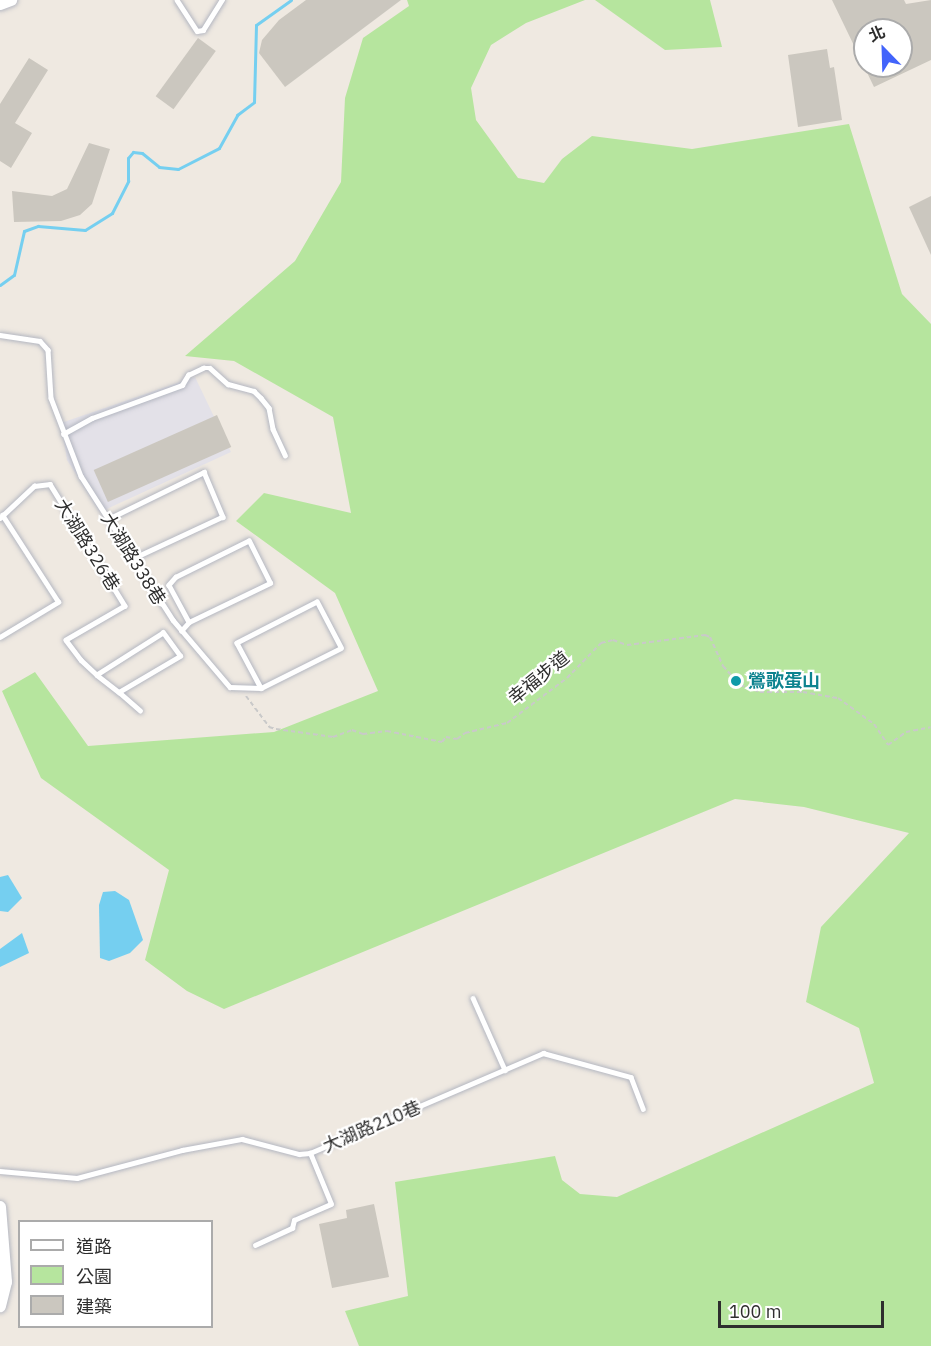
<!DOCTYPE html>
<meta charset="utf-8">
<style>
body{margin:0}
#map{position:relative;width:931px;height:1346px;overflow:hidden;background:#efe9e1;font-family:"IBM Plex Sans","Noto Sans TC",sans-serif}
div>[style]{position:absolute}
.industrial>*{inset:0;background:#e3e1e8}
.green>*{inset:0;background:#b6e59e}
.water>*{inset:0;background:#75cff0}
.stream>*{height:3px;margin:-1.5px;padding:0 1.5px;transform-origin:1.5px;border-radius:1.5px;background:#75cff0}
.building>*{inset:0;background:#cbc7bf;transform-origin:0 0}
.path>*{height:2px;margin-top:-1px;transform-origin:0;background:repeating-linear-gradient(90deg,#c9c9c9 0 4.5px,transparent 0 7.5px)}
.roads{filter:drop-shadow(0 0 2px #b4b7c1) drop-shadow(0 0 2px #b4b7c1)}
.service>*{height:4.5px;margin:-2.25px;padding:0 2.25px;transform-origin:2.25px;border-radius:2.25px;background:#fff}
.tertiary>*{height:12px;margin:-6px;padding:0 6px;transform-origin:6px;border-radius:6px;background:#fff}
.dots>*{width:16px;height:16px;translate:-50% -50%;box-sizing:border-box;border:3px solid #fff;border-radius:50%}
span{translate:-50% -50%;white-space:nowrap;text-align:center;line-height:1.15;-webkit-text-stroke:4.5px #fff;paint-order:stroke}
.street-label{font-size:18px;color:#2e2e2e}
.culture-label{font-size:18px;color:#0d838f;font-weight:700}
.left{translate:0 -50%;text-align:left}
.legend{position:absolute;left:18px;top:1220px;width:195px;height:108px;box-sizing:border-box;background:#fff;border:2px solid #ababab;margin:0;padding:8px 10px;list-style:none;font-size:18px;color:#2e2e2e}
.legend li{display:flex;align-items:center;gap:12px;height:30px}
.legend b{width:30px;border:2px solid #ababab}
.north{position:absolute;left:853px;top:18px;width:60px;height:60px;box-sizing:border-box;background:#fff;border:2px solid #ababab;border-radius:50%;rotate:337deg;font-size:16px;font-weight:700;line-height:24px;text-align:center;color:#2e2e2e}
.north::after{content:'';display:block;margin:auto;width:21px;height:27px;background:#4264fb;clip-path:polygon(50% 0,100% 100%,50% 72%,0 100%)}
.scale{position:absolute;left:718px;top:1301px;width:166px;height:27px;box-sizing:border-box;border:3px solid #2e2e2e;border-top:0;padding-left:8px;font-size:18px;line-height:21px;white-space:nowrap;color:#2e2e2e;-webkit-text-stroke:4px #fff;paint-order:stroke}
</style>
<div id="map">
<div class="industrial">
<i style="clip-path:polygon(195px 377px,231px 452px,100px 512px,67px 460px,61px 423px)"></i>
</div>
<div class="green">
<i style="clip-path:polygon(407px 0,585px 0,526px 23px,491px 45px,471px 88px,476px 120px,518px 178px,544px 183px,562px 159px,592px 136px,692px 149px,849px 124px,902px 294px,931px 324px,931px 1346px,359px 1346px,345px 1311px,408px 1296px,395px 1182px,555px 1156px,562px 1180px,580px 1194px,617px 1197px,874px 1083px,859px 1028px,806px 1002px,821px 927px,909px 833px,804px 807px,735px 799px,224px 1009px,187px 991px,145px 960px,169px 870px,41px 778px,2px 691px,35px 672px,88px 746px,274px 732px,378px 691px,335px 593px,236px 521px,264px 493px,351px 513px,333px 417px,234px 361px,185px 356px,295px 261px,341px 182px,345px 98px,363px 38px,409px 6px)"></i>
<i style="clip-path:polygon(595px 0,710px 0,722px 47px,665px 50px)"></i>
</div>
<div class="water">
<i style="clip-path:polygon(8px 875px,22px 898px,8px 912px,0 911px,0 877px)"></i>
<i style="clip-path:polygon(115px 891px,129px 900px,143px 940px,130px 953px,109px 961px,100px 958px,99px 905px,103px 892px)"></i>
<i style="clip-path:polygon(22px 933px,29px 953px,0 967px,0 949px)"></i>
</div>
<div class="stream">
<i style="left:0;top:285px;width:17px;rotate:-36deg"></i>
<i style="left:14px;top:275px;width:45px;rotate:-77.2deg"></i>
<i style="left:24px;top:231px;width:15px;rotate:-20deg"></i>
<i style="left:38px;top:226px;width:47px;rotate:4.9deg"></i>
<i style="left:85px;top:230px;width:32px;rotate:-32deg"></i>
<i style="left:112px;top:213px;width:36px;rotate:-63deg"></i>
<i style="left:128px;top:181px;width:23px;rotate:-90deg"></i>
<i style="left:128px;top:158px;width:8px;rotate:-50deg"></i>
<i style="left:133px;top:152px;width:9px;rotate:6deg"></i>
<i style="left:142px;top:153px;width:22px;rotate:39deg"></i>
<i style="left:159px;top:167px;width:19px;rotate:6deg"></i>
<i style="left:178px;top:169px;width:46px;rotate:-27.1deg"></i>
<i style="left:219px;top:148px;width:38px;rotate:-61deg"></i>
<i style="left:237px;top:115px;width:21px;rotate:-37deg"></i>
<i style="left:254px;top:102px;width:77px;rotate:-88.5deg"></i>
<i style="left:256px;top:25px;width:43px;rotate:-35.5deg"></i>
</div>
<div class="building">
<i style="clip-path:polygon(306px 0,401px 0,285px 87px,259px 53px,262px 40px,279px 20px)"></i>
<i style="clip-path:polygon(evenodd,832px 0,904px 0,906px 4px,931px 0,931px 60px,874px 87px,832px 0,865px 30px,901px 30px,901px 66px,865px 66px,865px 30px)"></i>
<i style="left:198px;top:38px;width:22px;height:72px;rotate:36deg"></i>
<i style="clip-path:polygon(827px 49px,830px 68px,834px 67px,842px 120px,798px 127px,788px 55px)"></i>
<i style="clip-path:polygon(29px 58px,48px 70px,15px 123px,32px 133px,11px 168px,0 161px,0 104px)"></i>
<i style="clip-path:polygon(89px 143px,110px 149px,92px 204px,80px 215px,61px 221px,14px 222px,12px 191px,52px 196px,67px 189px)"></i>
<i style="clip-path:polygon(931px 196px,931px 255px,909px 207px)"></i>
<i style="left:217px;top:415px;width:35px;height:135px;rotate:66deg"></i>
<i style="clip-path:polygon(374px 1204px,389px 1277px,332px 1288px,319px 1224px,347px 1218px,346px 1210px)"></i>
</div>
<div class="path">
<i style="left:246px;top:696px;width:39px;rotate:53deg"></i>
<i style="left:269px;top:727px;width:7px;rotate:16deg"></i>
<i style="left:276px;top:729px;width:58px;rotate:8deg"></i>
<i style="left:333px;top:737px;width:20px;rotate:-20deg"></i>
<i style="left:352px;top:730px;width:12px;rotate:20deg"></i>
<i style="left:363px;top:734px;width:24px;rotate:-7deg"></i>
<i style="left:387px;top:731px;width:56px;rotate:11.3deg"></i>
<i style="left:442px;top:742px;width:6px;rotate:-51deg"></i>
<i style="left:446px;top:737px;width:11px;rotate:10deg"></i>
<i style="left:457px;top:739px;width:10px;rotate:-37deg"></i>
<i style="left:465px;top:733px;width:43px;rotate:-13.4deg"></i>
<i style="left:507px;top:723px;width:75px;rotate:-36.9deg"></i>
<i style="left:567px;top:678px;width:49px;rotate:-45.8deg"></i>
<i style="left:601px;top:643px;width:12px;rotate:-14deg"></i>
<i style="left:613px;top:640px;width:15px;rotate:20deg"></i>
<i style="left:627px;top:645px;width:79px;rotate:-7.3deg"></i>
<i style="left:705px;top:635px;width:5px;rotate:22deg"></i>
<i style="left:710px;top:637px;width:32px;rotate:66deg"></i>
<i style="left:723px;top:666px;width:25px;rotate:48deg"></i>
<i style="left:740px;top:685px;width:21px;rotate:19deg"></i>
<i style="left:760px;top:692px;width:43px"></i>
<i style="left:803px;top:692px;width:36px;rotate:10deg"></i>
<i style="left:838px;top:698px;width:44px;rotate:35.8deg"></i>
<i style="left:874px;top:724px;width:25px;rotate:56deg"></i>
<i style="left:888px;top:745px;width:22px;rotate:-36deg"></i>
<i style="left:906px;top:732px;width:25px;rotate:-11deg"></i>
</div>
<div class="roads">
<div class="service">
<i style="left:177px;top:0;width:37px;rotate:57deg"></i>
<i style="left:197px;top:31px;width:6px;rotate:-9deg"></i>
<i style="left:203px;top:30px;width:36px;rotate:-58deg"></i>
<i style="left:0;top:335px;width:40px;rotate:8.5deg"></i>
<i style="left:40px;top:341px;width:12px;rotate:48deg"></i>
<i style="left:48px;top:350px;width:48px;rotate:86.4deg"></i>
<i style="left:51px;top:398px;width:84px;rotate:69deg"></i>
<i style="left:81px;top:476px;width:171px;rotate:57.4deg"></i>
<i style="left:173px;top:620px;width:88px;rotate:49.6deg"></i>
<i style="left:230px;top:687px;width:31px;rotate:2deg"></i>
<i style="left:261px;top:688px;width:89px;rotate:-26.6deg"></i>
<i style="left:341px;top:648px;width:52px;rotate:-117.6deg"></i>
<i style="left:317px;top:602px;width:90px;rotate:152.9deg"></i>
<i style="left:237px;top:643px;width:51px;rotate:61.9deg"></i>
<i style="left:63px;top:434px;width:33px;rotate:-29deg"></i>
<i style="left:92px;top:418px;width:96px;rotate:-20.1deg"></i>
<i style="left:182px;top:385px;width:12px;rotate:-59deg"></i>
<i style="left:188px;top:375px;width:17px;rotate:-25deg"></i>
<i style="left:203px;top:368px;width:7px"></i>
<i style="left:210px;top:368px;width:24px;rotate:42deg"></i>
<i style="left:228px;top:384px;width:27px;rotate:15deg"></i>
<i style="left:254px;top:391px;width:10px;rotate:45deg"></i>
<i style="left:261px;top:398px;width:13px;rotate:51deg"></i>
<i style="left:269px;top:408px;width:21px;rotate:79deg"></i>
<i style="left:273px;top:429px;width:29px;rotate:65deg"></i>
<i style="left:0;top:518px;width:47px;rotate:-43.3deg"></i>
<i style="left:34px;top:486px;width:16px;rotate:-7deg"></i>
<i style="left:50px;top:484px;width:143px;rotate:58.4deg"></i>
<i style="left:125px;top:606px;width:68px;rotate:150deg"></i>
<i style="left:66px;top:640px;width:25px;rotate:53deg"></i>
<i style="left:81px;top:660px;width:22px;rotate:43deg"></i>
<i style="left:97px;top:675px;width:28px;rotate:38deg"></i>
<i style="left:119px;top:692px;width:71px;rotate:-30.5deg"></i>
<i style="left:180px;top:656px;width:29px;rotate:-126deg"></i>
<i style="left:163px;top:633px;width:78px;rotate:147.5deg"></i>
<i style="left:108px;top:519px;width:107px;rotate:-26.1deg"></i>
<i style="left:204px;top:472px;width:49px;rotate:67.1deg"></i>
<i style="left:223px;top:517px;width:99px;rotate:155deg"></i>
<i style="left:181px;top:631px;width:12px;rotate:-48deg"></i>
<i style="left:189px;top:622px;width:90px;rotate:-25.7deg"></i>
<i style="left:270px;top:583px;width:47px;rotate:-116.6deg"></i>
<i style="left:249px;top:541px;width:81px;rotate:153.7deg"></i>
<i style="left:176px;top:577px;width:11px;rotate:131deg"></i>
<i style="left:169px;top:585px;width:42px;rotate:61.6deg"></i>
<i style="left:0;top:637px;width:68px;rotate:-31.1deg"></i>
<i style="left:58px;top:602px;width:103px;rotate:-122.8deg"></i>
<i style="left:119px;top:692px;width:28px;rotate:41deg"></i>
<i style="left:473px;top:998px;width:79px;rotate:66deg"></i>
<i style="left:0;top:1171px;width:77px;rotate:5.2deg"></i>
<i style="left:77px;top:1178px;width:109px;rotate:-14.9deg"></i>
<i style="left:182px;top:1150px;width:61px;rotate:-10.4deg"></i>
<i style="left:242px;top:1139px;width:59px;rotate:14.7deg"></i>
<i style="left:299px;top:1154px;width:11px;rotate:-5deg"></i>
<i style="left:310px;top:1153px;width:254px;rotate:-23.2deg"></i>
<i style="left:543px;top:1053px;width:91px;rotate:15.3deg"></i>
<i style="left:631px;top:1077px;width:34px;rotate:69deg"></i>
<i style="left:255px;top:1245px;width:41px;rotate:-24.7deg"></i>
<i style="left:292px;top:1228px;width:8px;rotate:-76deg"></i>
<i style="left:294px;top:1220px;width:40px;rotate:-23.4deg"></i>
<i style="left:331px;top:1204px;width:55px;rotate:-112.4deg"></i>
</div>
<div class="tertiary">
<i style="left:0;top:4px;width:12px;rotate:-20deg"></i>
<i style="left:0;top:1207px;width:75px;rotate:85.4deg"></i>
<i style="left:6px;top:1282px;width:25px;rotate:104deg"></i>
</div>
</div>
<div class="dots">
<i style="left:736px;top:681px;background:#0f9aa8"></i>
</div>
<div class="street-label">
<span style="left:87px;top:545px;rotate:58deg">大湖路326巷</span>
<span style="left:133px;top:559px;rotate:58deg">大湖路338巷</span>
<span style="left:539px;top:678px;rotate:-39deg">幸福步道</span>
<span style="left:372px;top:1127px;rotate:-23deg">大湖路210巷</span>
</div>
<div class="culture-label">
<span class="left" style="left:748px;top:681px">鶯歌蛋山</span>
</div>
<ul class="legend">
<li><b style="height:8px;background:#fff"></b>道路</li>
<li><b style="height:16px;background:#b6e59e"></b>公園</li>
<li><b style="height:16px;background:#cbc7bf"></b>建築</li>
</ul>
<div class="north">北</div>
<div class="scale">100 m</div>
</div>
